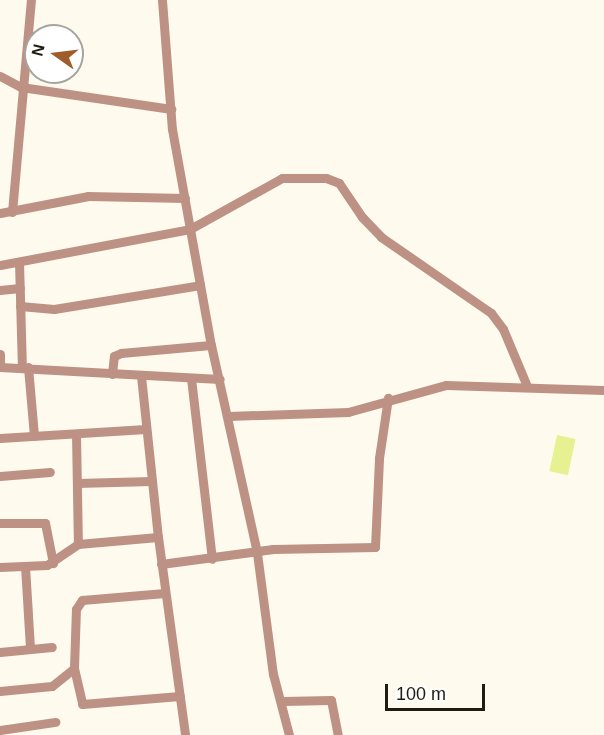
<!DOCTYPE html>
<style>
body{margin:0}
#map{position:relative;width:604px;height:735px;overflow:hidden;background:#fefbee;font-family:Arial,sans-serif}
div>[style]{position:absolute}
.green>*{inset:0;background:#e6f192;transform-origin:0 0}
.minor>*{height:9px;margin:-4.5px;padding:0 4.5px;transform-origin:4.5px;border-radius:4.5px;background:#be9185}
span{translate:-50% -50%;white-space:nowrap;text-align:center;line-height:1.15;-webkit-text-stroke:5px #fff;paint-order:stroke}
.north{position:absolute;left:24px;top:24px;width:60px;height:60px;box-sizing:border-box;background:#fff;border:2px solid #a5a49f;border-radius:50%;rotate:284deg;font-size:16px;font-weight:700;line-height:24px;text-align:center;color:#1f1c10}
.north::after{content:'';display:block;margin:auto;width:21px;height:27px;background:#9f5d2b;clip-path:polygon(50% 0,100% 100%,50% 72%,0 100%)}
.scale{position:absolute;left:385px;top:684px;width:100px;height:27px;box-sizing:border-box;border:3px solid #1f1c10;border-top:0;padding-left:8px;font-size:18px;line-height:21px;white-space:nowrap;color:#1f1c10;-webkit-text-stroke:4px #fff;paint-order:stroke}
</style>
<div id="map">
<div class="green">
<i style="left:557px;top:435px;width:19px;height:37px;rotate:12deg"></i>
</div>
<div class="minor">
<i style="left:162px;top:0;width:129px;rotate:85.6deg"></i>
<i style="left:172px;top:129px;width:219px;rotate:79.8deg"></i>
<i style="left:211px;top:345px;width:213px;rotate:77.5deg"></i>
<i style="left:257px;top:553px;width:122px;rotate:82.5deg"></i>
<i style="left:273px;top:674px;width:63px;rotate:75.3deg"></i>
<i style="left:0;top:76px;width:24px;rotate:28deg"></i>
<i style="left:21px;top:87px;width:152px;rotate:8.3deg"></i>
<i style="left:12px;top:212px;width:213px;rotate:-84.9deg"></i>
<i style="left:0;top:213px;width:90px;rotate:-10.9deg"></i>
<i style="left:88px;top:196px;width:97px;rotate:1.2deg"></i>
<i style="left:19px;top:262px;width:105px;rotate:88.4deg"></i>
<i style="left:0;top:265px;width:193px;rotate:-10.7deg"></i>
<i style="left:190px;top:229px;width:105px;rotate:-29deg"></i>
<i style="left:282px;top:178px;width:44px"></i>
<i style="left:326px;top:178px;width:14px;rotate:21deg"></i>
<i style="left:339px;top:183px;width:41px;rotate:55.9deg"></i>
<i style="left:362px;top:217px;width:28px;rotate:46deg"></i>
<i style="left:381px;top:237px;width:134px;rotate:34.6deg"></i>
<i style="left:491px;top:313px;width:20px;rotate:53deg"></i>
<i style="left:503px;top:329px;width:62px;rotate:67.2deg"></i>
<i style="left:0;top:290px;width:20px;rotate:-6deg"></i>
<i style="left:20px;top:306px;width:34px;rotate:5deg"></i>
<i style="left:54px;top:309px;width:148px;rotate:-9.3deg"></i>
<i style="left:0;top:354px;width:13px;rotate:90deg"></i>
<i style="left:0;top:367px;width:220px;rotate:3.1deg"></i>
<i style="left:28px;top:367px;width:69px;rotate:85deg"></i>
<i style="left:112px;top:374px;width:18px;rotate:-84deg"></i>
<i style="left:114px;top:356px;width:8px;rotate:-23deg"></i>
<i style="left:121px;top:353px;width:90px;rotate:-5.1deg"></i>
<i style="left:141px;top:376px;width:162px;rotate:84deg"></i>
<i style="left:158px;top:537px;width:200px;rotate:82.2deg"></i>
<i style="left:191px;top:378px;width:182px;rotate:83.4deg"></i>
<i style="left:229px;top:416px;width:119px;rotate:-1.9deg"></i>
<i style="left:348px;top:412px;width:102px;rotate:-15.4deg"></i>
<i style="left:446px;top:385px;width:158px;rotate:1.8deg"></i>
<i style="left:76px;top:434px;width:110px;rotate:89deg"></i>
<i style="left:0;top:438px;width:146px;rotate:-3.5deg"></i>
<i style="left:0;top:476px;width:50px;rotate:-4.6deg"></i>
<i style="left:77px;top:483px;width:74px;rotate:-1.5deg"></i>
<i style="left:0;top:523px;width:45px"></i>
<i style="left:45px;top:523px;width:41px;rotate:78.7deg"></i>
<i style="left:161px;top:564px;width:113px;rotate:-7.6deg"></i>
<i style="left:273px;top:549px;width:102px;rotate:-1.1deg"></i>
<i style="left:375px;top:547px;width:89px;rotate:-87.4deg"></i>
<i style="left:379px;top:458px;width:61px;rotate:-81.5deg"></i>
<i style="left:25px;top:566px;width:82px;rotate:86.5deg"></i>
<i style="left:0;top:567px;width:47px;rotate:-2.4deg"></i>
<i style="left:47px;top:565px;width:37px;rotate:-34deg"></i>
<i style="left:78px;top:544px;width:80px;rotate:-5deg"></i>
<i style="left:0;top:652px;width:52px;rotate:-5.5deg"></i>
<i style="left:74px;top:668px;width:37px;rotate:77deg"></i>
<i style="left:82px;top:704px;width:98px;rotate:-4.7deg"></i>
<i style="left:0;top:691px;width:52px;rotate:-5.5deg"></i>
<i style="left:52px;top:686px;width:28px;rotate:-39deg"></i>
<i style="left:74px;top:668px;width:59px;rotate:-88.1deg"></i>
<i style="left:76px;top:609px;width:11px;rotate:-56deg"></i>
<i style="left:82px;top:600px;width:83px;rotate:-4.8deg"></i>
<i style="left:283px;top:701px;width:48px;rotate:-1.2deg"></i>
<i style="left:331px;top:700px;width:36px;rotate:79deg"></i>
<i style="left:0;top:730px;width:56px;rotate:-8.3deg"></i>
</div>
<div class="north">N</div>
<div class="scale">100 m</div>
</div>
